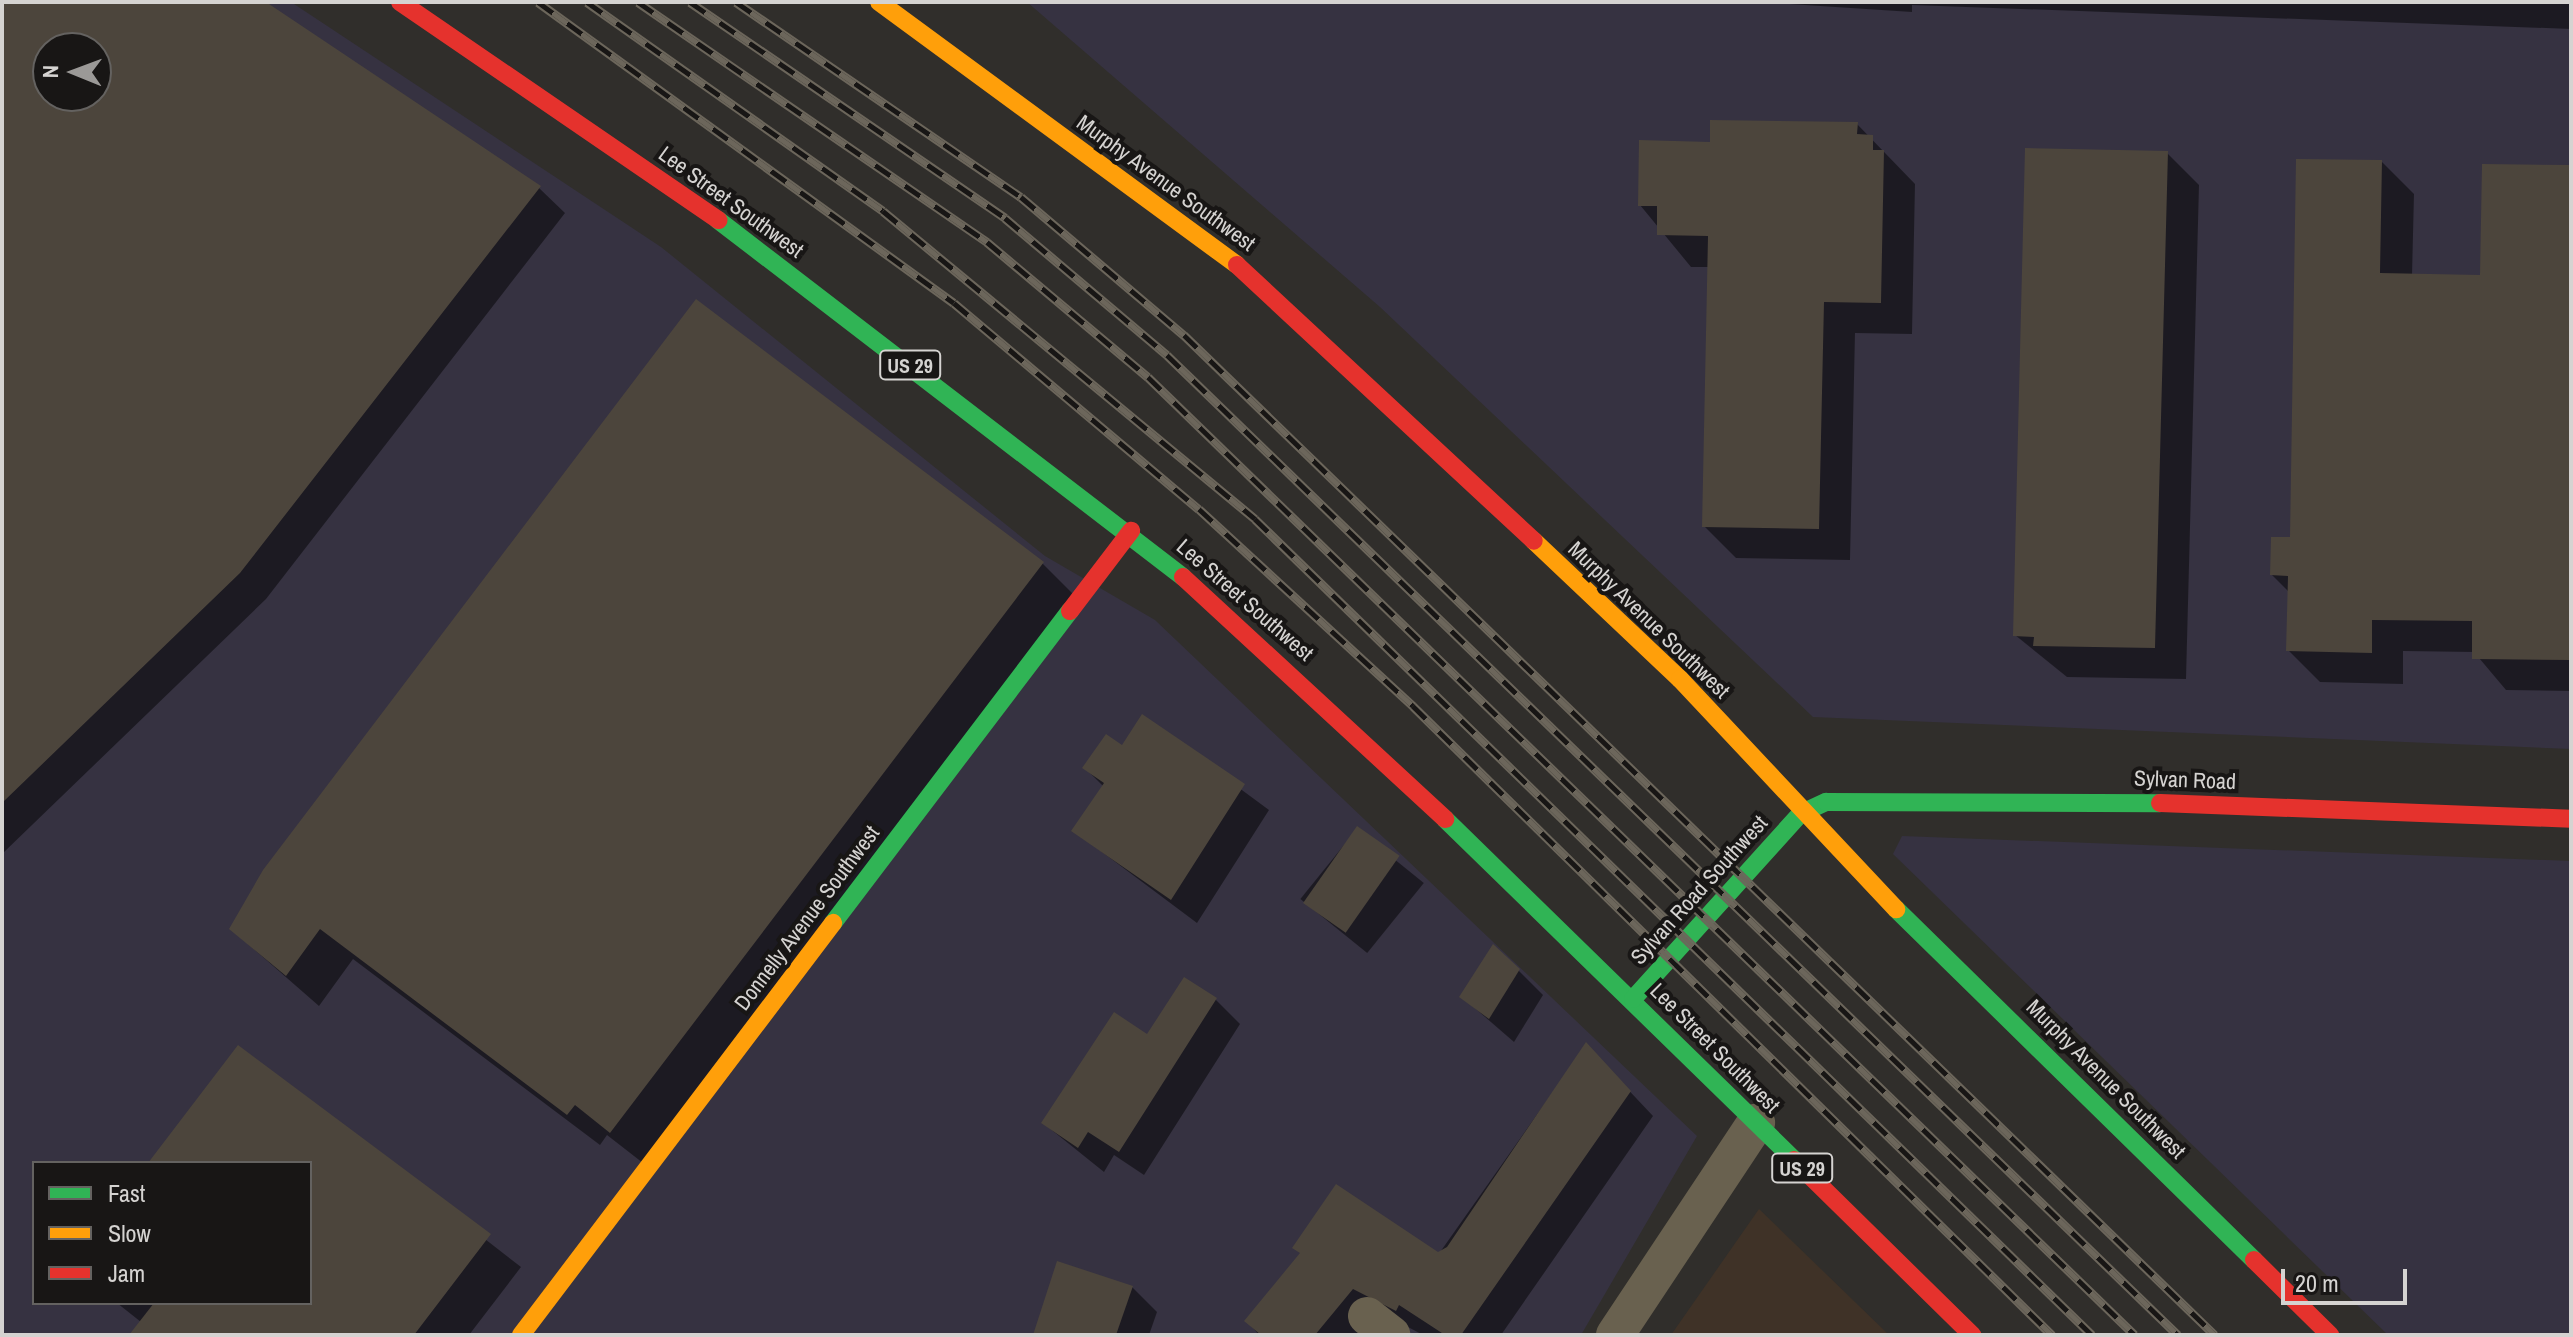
<!DOCTYPE html>
<html>
<head>
<meta charset="utf-8">
<style>
  body { margin:0 }
  #map { position:relative; width:2573px; height:1337px; overflow:hidden; background:#302e2b; font-family:"Archivo Narrow",sans-serif }
  div>[style] { position:absolute }
  .commercial>* { inset:0; background:#3f3227 }
  .industrial>* { inset:0; background:#363241 }
  .shadow>* { inset:0; background:#0007; transform-origin:0 0 }
  .building>* { inset:0; background:#4c453c; transform-origin:0 0 }
  .street>* { height:38px; margin:-19px; padding:0 19px; transform-origin:19px; border-radius:19px; background:#69614f }
  .fast>* { height:18px; margin:-9px; padding:0 9px; transform-origin:9px; border-radius:9px; background:#30b455 }
  .slow>* { height:18px; margin:-9px; padding:0 9px; transform-origin:9px; border-radius:9px; background:#ff9f0a }
  .jam>* { height:18px; margin:-9px; padding:0 9px; transform-origin:9px; border-radius:9px; background:#e5322d }
  .rail>* { height:9px; margin-top:-4.5px; transform-origin:0; background:repeating-linear-gradient(90deg,#181615 0 18px,#6c665b 0 36px); box-sizing:border-box; border-block:2px solid #6c665b }
  span { translate:-50% -50%; white-space:nowrap; text-align:center; line-height:1.15; -webkit-text-stroke:8px #181615; paint-order:stroke }
  .shield-label span { padding:2px 6px; background:#181615; border:2px solid; border-radius:6px; -webkit-text-stroke-width:0 }
  .shield-label { font-size:20px; color:#d5d3d1; font-weight:700 }
  .street-label { font-size:22px; color:#d5d3d1 }
  .frame { position:absolute; inset:0; border:4px solid #d5d3d1; pointer-events:none }
  .legend { position:absolute; left:32px; top:1161px; width:280px; height:144px; box-sizing:border-box; background:#181615; border:2px solid #646260; margin:0; padding:10px 14px; list-style:none; font-size:24px; color:#d5d3d1 }
  .legend li { display:flex; align-items:center; gap:16px; height:40px }
  .legend b { width:40px; border:2px solid #646260 }
  .north { position:absolute; left:32px; top:32px; width:80px; height:80px; box-sizing:border-box; background:#181615; border:2px solid #646260; border-radius:50%; rotate:271deg; font-size:22px; font-weight:700; line-height:32px; text-align:center; color:#d5d3d1 }
  .north::after { content:''; display:block; margin:auto; width:28px; height:36px; background:#9b9997; clip-path:polygon(50% 0,100% 100%,50% 72%,0 100%) }
  .scale { position:absolute; left:2281px; top:1269px; width:126px; height:36px; box-sizing:border-box; border:4px solid #d5d3d1; border-top:0; padding-left:10px; font-size:24px; line-height:28px; white-space:nowrap; color:#d5d3d1; -webkit-text-stroke:6px #181615; paint-order:stroke }
</style>
</head>
<body>
<div id="map">
  <div class="commercial">
    <i style="clip-path:polygon(1759px 1209px,1889px 1335px,1671px 1335px)"></i>
  </div>
  <div class="industrial">
    <i style="clip-path:polygon(evenodd,2px 2px,291px 2px,661px 247px,1045px 556px,1155px 620px,1697px 1136px,1581px 1335px,2px 1335px,2px 2px,48px 48px,96px 48px,96px 96px,48px 96px,48px 48px,2px 2px,34px 1163px,310px 1163px,310px 1303px,34px 1303px,34px 1163px)"></i>
    <i style="clip-path:polygon(1027px 2px,2571px 2px,2571px 749px,1813px 717px,1380px 307px)"></i>
    <i style="clip-path:polygon(1902px 836px,2571px 861px,2571px 1335px,2388px 1335px,1893px 854px)"></i>
  </div>
  <div class="shadow">
    <i style="clip-path:polygon(evenodd,2px 2px,263px 2px,539px 188px,565px 213px,266px 599px,2px 854px,2px 2px,48px 48px,96px 48px,96px 96px,48px 96px,48px 48px)"></i>
    <i style="clip-path:polygon(1757px 2px,2571px 2px,2571px 29px,1912px 5px,1912px 12px)"></i>
    <i style="clip-path:polygon(1857px 124px,1915px 184px,1912px 334px,1855px 333px,1850px 560px,1736px 558px,1704px 526px,1710px 267px,1691px 267px,1640px 205px,1712px 144px)"></i>
    <i style="clip-path:polygon(2167px 153px,2199px 185px,2186px 679px,2067px 677px,2015px 635px)"></i>
    <i style="clip-path:polygon(2382px 162px,2414px 194px,2412px 276px,2482px 277px,2571px 167px,2571px 691px,2506px 690px,2474px 652px,2403px 651px,2403px 684px,2320px 682px,2288px 650px,2289px 592px,2272px 575px,2292px 539px)"></i>
    <i style="clip-path:polygon(1042px 563px,1074px 595px,643px 1163px,607px 1135px,600px 1145px,353px 959px,319px 1006px,231px 929px)"></i>
    <i style="clip-path:polygon(1143px 717px,1269px 810px,1197px 923px,1074px 831px,1104px 787px,1085px 768px,1122px 748px)"></i>
    <i style="left:1357px;top:829px;width:86px;height:90px;rotate:39deg"></i>
    <i style="clip-path:polygon(1518px 970px,1543px 995px,1514px 1042px,1462px 997px)"></i>
    <i style="clip-path:polygon(1215px 999px,1240px 1024px,1144px 1175px,1114px 1155px,1104px 1172px,1043px 1123px,1148px 1037px)"></i>
    <i style="clip-path:polygon(1586px 1045px,1653px 1116px,1501px 1335px,1423px 1335px,1378px 1311px,1358px 1335px,1259px 1335px,1247px 1321px,1438px 1255px)"></i>
    <i style="clip-path:polygon(238px 1047px,521px 1267px,469px 1335px,131px 1335px,141px 1322px,117px 1303px,310px 1303px,310px 1163px,150px 1163px)"></i>
    <i style="clip-path:polygon(1132px 1287px,1157px 1312px,1149px 1335px,1035px 1335px)"></i>
  </div>
  <div class="building">
    <i style="clip-path:polygon(evenodd,2px 2px,266px 2px,541px 186px,240px 573px,2px 803px,2px 2px,48px 48px,96px 48px,96px 96px,48px 96px,48px 48px)"></i>
    <i style="clip-path:polygon(1710px 120px,1858px 122px,1857px 134px,1873px 135px,1873px 150px,1884px 150px,1881px 303px,1824px 302px,1819px 529px,1702px 527px,1708px 236px,1657px 235px,1657px 206px,1638px 206px,1639px 140px,1710px 142px)"></i>
    <i style="clip-path:polygon(2025px 148px,2168px 151px,2155px 648px,2033px 646px,2034px 637px,2013px 636px)"></i>
    <i style="clip-path:polygon(2296px 159px,2382px 160px,2380px 273px,2480px 275px,2482px 164px,2571px 165px,2571px 660px,2472px 659px,2472px 621px,2372px 620px,2372px 653px,2286px 651px,2288px 576px,2270px 575px,2271px 537px,2290px 537px)"></i>
    <i style="clip-path:polygon(696px 299px,1044px 562px,610px 1133px,575px 1105px,567px 1115px,320px 929px,286px 976px,229px 929px,263px 870px)"></i>
    <i style="clip-path:polygon(1142px 714px,1245px 784px,1171px 900px,1071px 831px,1104px 783px,1082px 768px,1106px 734px,1122px 745px)"></i>
    <i style="left:1357px;top:826px;width:52px;height:94px;rotate:35deg"></i>
    <i style="clip-path:polygon(1493px 944px,1520px 969px,1489px 1019px,1459px 997px)"></i>
    <i style="clip-path:polygon(1184px 977px,1217px 998px,1119px 1152px,1088px 1132px,1078px 1148px,1041px 1123px,1114px 1012px,1147px 1034px)"></i>
    <i style="clip-path:polygon(1586px 1042px,1631px 1091px,1461px 1335px,1445px 1335px,1399px 1305px,1396px 1311px,1353px 1289px,1315px 1335px,1261px 1335px,1244px 1321px,1300px 1253px,1292px 1248px,1336px 1184px,1438px 1252px,1447px 1247px)"></i>
    <i style="clip-path:polygon(238px 1045px,491px 1234px,414px 1335px,129px 1335px,154px 1303px,310px 1303px,310px 1163px,148px 1163px)"></i>
    <i style="clip-path:polygon(1057px 1261px,1133px 1286px,1116px 1335px,1033px 1335px)"></i>
  </div>
  <div class="street">
    <i style="left:1367px;top:1316px;width:31px;rotate:38deg"></i>
    <i style="left:1615px;top:1335px;width:255px;rotate:-56.4deg"></i>
  </div>
  <div class="fast">
    <i style="left:718px;top:220px;width:586px;rotate:37.51deg"></i>
    <i style="left:1445px;top:819px;width:488px;rotate:44.3deg"></i>
    <i style="left:1896px;top:909px;width:501px;rotate:44.43deg"></i>
    <i style="left:833px;top:923px;width:392px;rotate:-52.8deg"></i>
    <i style="left:1633px;top:999px;width:249px;rotate:-47.9deg"></i>
    <i style="left:1800px;top:814px;width:29px;rotate:-25deg"></i>
    <i style="left:1826px;top:802px;width:334px;rotate:0.2deg"></i>
  </div>
  <div class="slow">
    <i style="left:879px;top:2px;width:444px;rotate:36.3deg"></i>
    <i style="left:1534px;top:541px;width:201px;rotate:43.4deg"></i>
    <i style="left:1680px;top:679px;width:316px;rotate:46.8deg"></i>
    <i style="left:521px;top:1335px;width:517px;rotate:-52.86deg"></i>
  </div>
  <div class="jam">
    <i style="left:400px;top:2px;width:386px;rotate:34.4deg"></i>
    <i style="left:1237px;top:265px;width:405px;rotate:42.9deg"></i>
    <i style="left:1183px;top:577px;width:357px;rotate:42.7deg"></i>
    <i style="left:1070px;top:611px;width:101px;rotate:-52.7deg"></i>
    <i style="left:2160px;top:803px;width:411px;rotate:2.2deg"></i>
    <i style="left:1794px;top:1160px;width:250px;rotate:44.5deg"></i>
    <i style="left:2254px;top:1260px;width:107px;rotate:44.6deg"></i>
  </div>
  <div class="rail">
    <i style="left:538px;top:2px;width:513px;rotate:35.89deg"></i>
    <i style="left:954px;top:303px;width:320px;rotate:40.1deg"></i>
    <i style="left:1199px;top:509px;width:291px;rotate:42.6deg"></i>
    <i style="left:1413px;top:706px;width:897px;rotate:44.55deg"></i>
    <i style="left:587px;top:2px;width:362px;rotate:35.2deg"></i>
    <i style="left:883px;top:211px;width:483px;rotate:39.6deg"></i>
    <i style="left:1255px;top:519px;width:1169px;rotate:44.27deg"></i>
    <i style="left:638px;top:2px;width:424px;rotate:34.5deg"></i>
    <i style="left:987px;top:242px;width:210px;rotate:40deg"></i>
    <i style="left:1148px;top:377px;width:1375px;rotate:44.15deg"></i>
    <i style="left:690px;top:2px;width:382px;rotate:34.4deg"></i>
    <i style="left:1005px;top:218px;width:212px;rotate:40.2deg"></i>
    <i style="left:1167px;top:355px;width:1408px;rotate:44.11deg"></i>
    <i style="left:736px;top:2px;width:345px;rotate:34.4deg"></i>
    <i style="left:1021px;top:197px;width:214px;rotate:40.3deg"></i>
    <i style="left:1184px;top:335px;width:1436px;rotate:44.13deg"></i>
  </div>
  <div class="shield-label">
    <span style="left:910px;top:365px">US 29</span>
    <span style="left:1802px;top:1168px">US 29</span>
  </div>
  <div class="street-label">
    <span style="left:1166px;top:183px;rotate:36deg">Murphy Avenue Southwest</span>
    <span style="left:731px;top:202px;rotate:36deg">Lee Street Southwest</span>
    <span style="left:1245px;top:600px;rotate:41deg">Lee Street Southwest</span>
    <span style="left:1649px;top:620px;rotate:44deg">Murphy Avenue Southwest</span>
    <span style="left:2185px;top:780px;rotate:2deg">Sylvan Road</span>
    <span style="left:1699px;top:890px;rotate:-48deg">Sylvan Road Southwest</span>
    <span style="left:807px;top:918px;rotate:-53deg">Donnelly Avenue Southwest</span>
    <span style="left:1715px;top:1048px;rotate:45deg">Lee Street Southwest</span>
    <span style="left:2106px;top:1079px;rotate:45deg">Murphy Avenue Southwest</span>
  </div>
  <div class="frame"></div>
  <ul class="legend">
  <li><b style="height:10px;background:#30b455"></b>Fast</li>
  <li><b style="height:10px;background:#ff9f0a"></b>Slow</li>
  <li><b style="height:10px;background:#e5322d"></b>Jam</li>
  </ul>
  <div class="north">N</div>
  <div class="scale">20 m</div>
</div>
</body>
</html>
